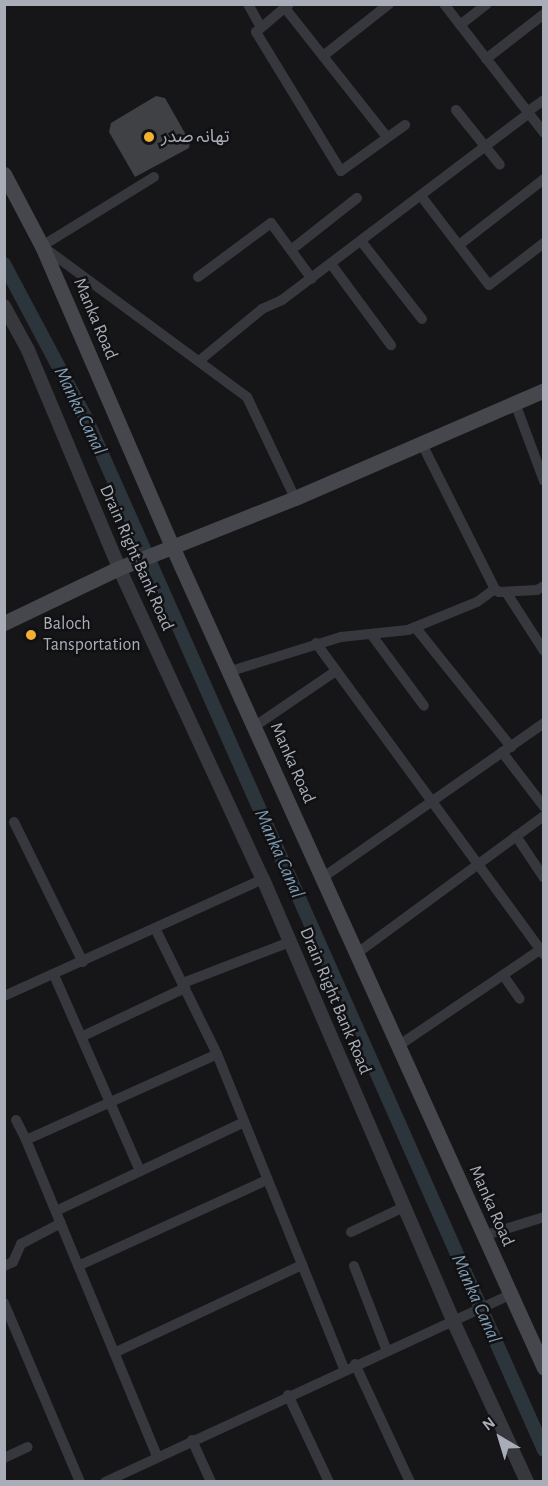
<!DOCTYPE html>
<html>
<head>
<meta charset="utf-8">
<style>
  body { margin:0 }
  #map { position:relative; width:548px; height:1486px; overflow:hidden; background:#161618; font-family:"Alegreya Sans","Noto Sans Arabic",sans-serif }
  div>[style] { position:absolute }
  .canal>* { height:14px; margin:-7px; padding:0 7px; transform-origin:7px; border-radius:7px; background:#2c353c }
  .building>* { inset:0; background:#404145 }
  .minor>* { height:10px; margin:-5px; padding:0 5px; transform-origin:5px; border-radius:5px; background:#37383d }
  .tertiary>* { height:14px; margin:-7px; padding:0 7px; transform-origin:7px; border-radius:7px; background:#37383d }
  .secondary>* { height:15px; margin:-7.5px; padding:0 7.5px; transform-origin:7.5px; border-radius:7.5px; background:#45474d }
  .dots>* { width:16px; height:16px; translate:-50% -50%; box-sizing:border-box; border:3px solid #111113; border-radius:50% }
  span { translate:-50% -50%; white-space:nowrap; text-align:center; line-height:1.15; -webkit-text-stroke:5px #111113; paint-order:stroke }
  .poi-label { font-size:18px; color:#a8adb8 }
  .left { translate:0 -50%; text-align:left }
  .street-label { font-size:18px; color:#a8adb8 }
  .water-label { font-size:20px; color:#7f9bb3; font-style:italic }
  .frame { position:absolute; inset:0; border:6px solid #a8adb8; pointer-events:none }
  .north { position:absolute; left:470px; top:1408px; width:60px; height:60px; -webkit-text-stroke:4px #111113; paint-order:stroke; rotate:322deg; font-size:16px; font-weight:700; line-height:24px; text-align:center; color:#a8adb8 }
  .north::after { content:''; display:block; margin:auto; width:21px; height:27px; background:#a8adb8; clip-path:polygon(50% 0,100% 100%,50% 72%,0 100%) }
</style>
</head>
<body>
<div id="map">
  <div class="canal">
    <i style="left:4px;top:264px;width:174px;rotate:62deg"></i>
    <i style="left:86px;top:418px;width:1129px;rotate:66.07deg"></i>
  </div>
  <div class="building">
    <i style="clip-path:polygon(156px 96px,165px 98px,190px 142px,189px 148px,135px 177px,109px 132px,111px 123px)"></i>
  </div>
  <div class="minor">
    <i style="left:248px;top:4px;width:25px;rotate:61deg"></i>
    <i style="left:289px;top:4px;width:43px;rotate:139.7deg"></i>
    <i style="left:256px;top:32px;width:163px;rotate:58.6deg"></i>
    <i style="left:341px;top:171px;width:79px;rotate:-35.7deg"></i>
    <i style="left:444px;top:4px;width:163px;rotate:52.2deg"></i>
    <i style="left:285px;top:8px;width:163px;rotate:51.7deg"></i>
    <i style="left:460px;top:25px;width:34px;rotate:-38deg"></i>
    <i style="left:323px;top:56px;width:84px;rotate:-38.2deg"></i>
    <i style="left:486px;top:59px;width:73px;rotate:-37.8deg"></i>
    <i style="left:456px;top:110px;width:70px;rotate:51.3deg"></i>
    <i style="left:527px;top:112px;width:21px;rotate:-35deg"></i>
    <i style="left:154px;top:177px;width:132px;rotate:148.4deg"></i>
    <i style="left:42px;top:246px;width:255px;rotate:36.4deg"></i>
    <i style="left:247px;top:397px;width:112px;rotate:64.6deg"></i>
    <i style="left:421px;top:196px;width:112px;rotate:52.6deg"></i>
    <i style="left:489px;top:285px;width:69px;rotate:-37.4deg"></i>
    <i style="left:361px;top:241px;width:99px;rotate:52deg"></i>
    <i style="left:459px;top:245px;width:108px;rotate:-37.8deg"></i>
    <i style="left:291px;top:250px;width:84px;rotate:-38.2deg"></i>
    <i style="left:331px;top:264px;width:101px;rotate:53.5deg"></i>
    <i style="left:198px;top:277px;width:91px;rotate:-36.5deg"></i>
    <i style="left:271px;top:223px;width:69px;rotate:53.8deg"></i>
    <i style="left:199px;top:361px;width:82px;rotate:-39.5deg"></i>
    <i style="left:262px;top:309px;width:22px;rotate:-24deg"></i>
    <i style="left:282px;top:300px;width:308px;rotate:-37.1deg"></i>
    <i style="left:515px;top:403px;width:83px;rotate:69.6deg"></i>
    <i style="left:422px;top:444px;width:162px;rotate:63.3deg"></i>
    <i style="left:495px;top:589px;width:5px;rotate:37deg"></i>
    <i style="left:499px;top:592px;width:38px;rotate:-3deg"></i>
    <i style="left:537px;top:590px;width:8px;rotate:-30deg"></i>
    <i style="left:506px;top:592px;width:70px;rotate:57.2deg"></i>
    <i style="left:415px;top:627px;width:154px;rotate:51.3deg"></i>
    <i style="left:371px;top:634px;width:89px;rotate:53.6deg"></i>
    <i style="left:316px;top:643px;width:386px;rotate:53.8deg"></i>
    <i style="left:231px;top:671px;width:115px;rotate:-17.2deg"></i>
    <i style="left:341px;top:637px;width:67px;rotate:-6deg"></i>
    <i style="left:408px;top:630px;width:74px;rotate:-22.1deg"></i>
    <i style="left:477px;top:602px;width:22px;rotate:-36deg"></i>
    <i style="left:255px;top:726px;width:98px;rotate:-34.2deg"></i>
    <i style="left:502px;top:752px;width:69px;rotate:52.6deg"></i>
    <i style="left:14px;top:822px;width:156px;rotate:63.8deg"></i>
    <i style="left:516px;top:836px;width:50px;rotate:56.3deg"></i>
    <i style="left:322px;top:878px;width:271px;rotate:-34.9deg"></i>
    <i style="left:156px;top:930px;width:138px;rotate:63.8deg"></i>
    <i style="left:217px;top:1054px;width:339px;rotate:68deg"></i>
    <i style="left:356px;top:954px;width:233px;rotate:-36.3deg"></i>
    <i style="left:54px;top:975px;width:212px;rotate:66.3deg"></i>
    <i style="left:503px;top:975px;width:29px;rotate:55deg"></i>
    <i style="left:183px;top:983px;width:115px;rotate:-21deg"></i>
    <i style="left:4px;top:996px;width:284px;rotate:-24.3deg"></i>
    <i style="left:83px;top:1036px;width:113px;rotate:-25.2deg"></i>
    <i style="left:398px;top:1046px;width:171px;rotate:-34.1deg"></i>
    <i style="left:16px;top:1120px;width:22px;rotate:63deg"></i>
    <i style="left:56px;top:1211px;width:208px;rotate:-25.3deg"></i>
    <i style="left:351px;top:1232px;width:59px;rotate:-25.3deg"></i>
    <i style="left:483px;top:1236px;width:64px;rotate:-17.3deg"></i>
    <i style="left:4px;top:1266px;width:10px;rotate:-24deg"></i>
    <i style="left:13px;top:1262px;width:20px;rotate:-66deg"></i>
    <i style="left:21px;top:1244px;width:45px;rotate:-27.7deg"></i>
    <i style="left:78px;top:1266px;width:208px;rotate:-24.5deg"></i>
    <i style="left:354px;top:1266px;width:91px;rotate:68.8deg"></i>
    <i style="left:4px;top:1303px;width:194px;rotate:67deg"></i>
    <i style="left:114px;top:1353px;width:208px;rotate:-25.1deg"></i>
    <i style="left:355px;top:1364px;width:130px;rotate:65deg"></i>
    <i style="left:288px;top:1395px;width:96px;rotate:64.8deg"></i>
    <i style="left:192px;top:1440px;width:46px;rotate:65.7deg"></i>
    <i style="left:157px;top:1456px;width:342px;rotate:-112.5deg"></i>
    <i style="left:26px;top:1140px;width:209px;rotate:-24.2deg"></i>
    <i style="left:4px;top:1458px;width:26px;rotate:-25deg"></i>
    <i style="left:105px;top:1482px;width:445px;rotate:-24.8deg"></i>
  </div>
  <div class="tertiary">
    <i style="left:4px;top:306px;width:50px;rotate:61.4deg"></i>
    <i style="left:28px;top:350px;width:236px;rotate:67.3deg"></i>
    <i style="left:119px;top:568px;width:343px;rotate:65.2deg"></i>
    <i style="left:263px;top:879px;width:483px;rotate:66.7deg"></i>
    <i style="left:454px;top:1323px;width:175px;rotate:65.3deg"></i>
  </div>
  <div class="secondary">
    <i style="left:4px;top:174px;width:81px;rotate:62.2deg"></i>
    <i style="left:42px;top:246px;width:327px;rotate:66.6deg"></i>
    <i style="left:172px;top:546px;width:902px;rotate:65.65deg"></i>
    <i style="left:4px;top:623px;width:127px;rotate:-25.6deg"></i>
    <i style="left:119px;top:568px;width:189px;rotate:-21.7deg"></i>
    <i style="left:295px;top:498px;width:271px;rotate:-23.4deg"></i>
  </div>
  <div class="dots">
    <i style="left:149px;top:137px;background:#f2b134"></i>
    <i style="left:31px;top:635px;background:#f2b134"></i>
  </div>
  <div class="poi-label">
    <span class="left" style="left:161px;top:137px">تھانہ صدر</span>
    <span class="left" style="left:43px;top:635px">Baloch<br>Tansportation</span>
  </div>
  <div class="street-label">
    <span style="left:95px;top:319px;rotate:67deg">Manka Road</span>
    <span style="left:136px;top:558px;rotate:66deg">Drain Right Bank Road</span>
    <span style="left:292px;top:763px;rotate:66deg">Manka Road</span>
    <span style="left:335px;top:1001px;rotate:67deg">Drain Right Bank Road</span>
    <span style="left:491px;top:1206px;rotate:66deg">Manka Road</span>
  </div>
  <div class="water-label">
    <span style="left:80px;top:411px;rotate:64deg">Manka Canal</span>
    <span style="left:279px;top:854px;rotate:66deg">Manka Canal</span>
    <span style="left:476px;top:1299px;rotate:66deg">Manka Canal</span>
  </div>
  <div class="frame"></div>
  <div class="north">N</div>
</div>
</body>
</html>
